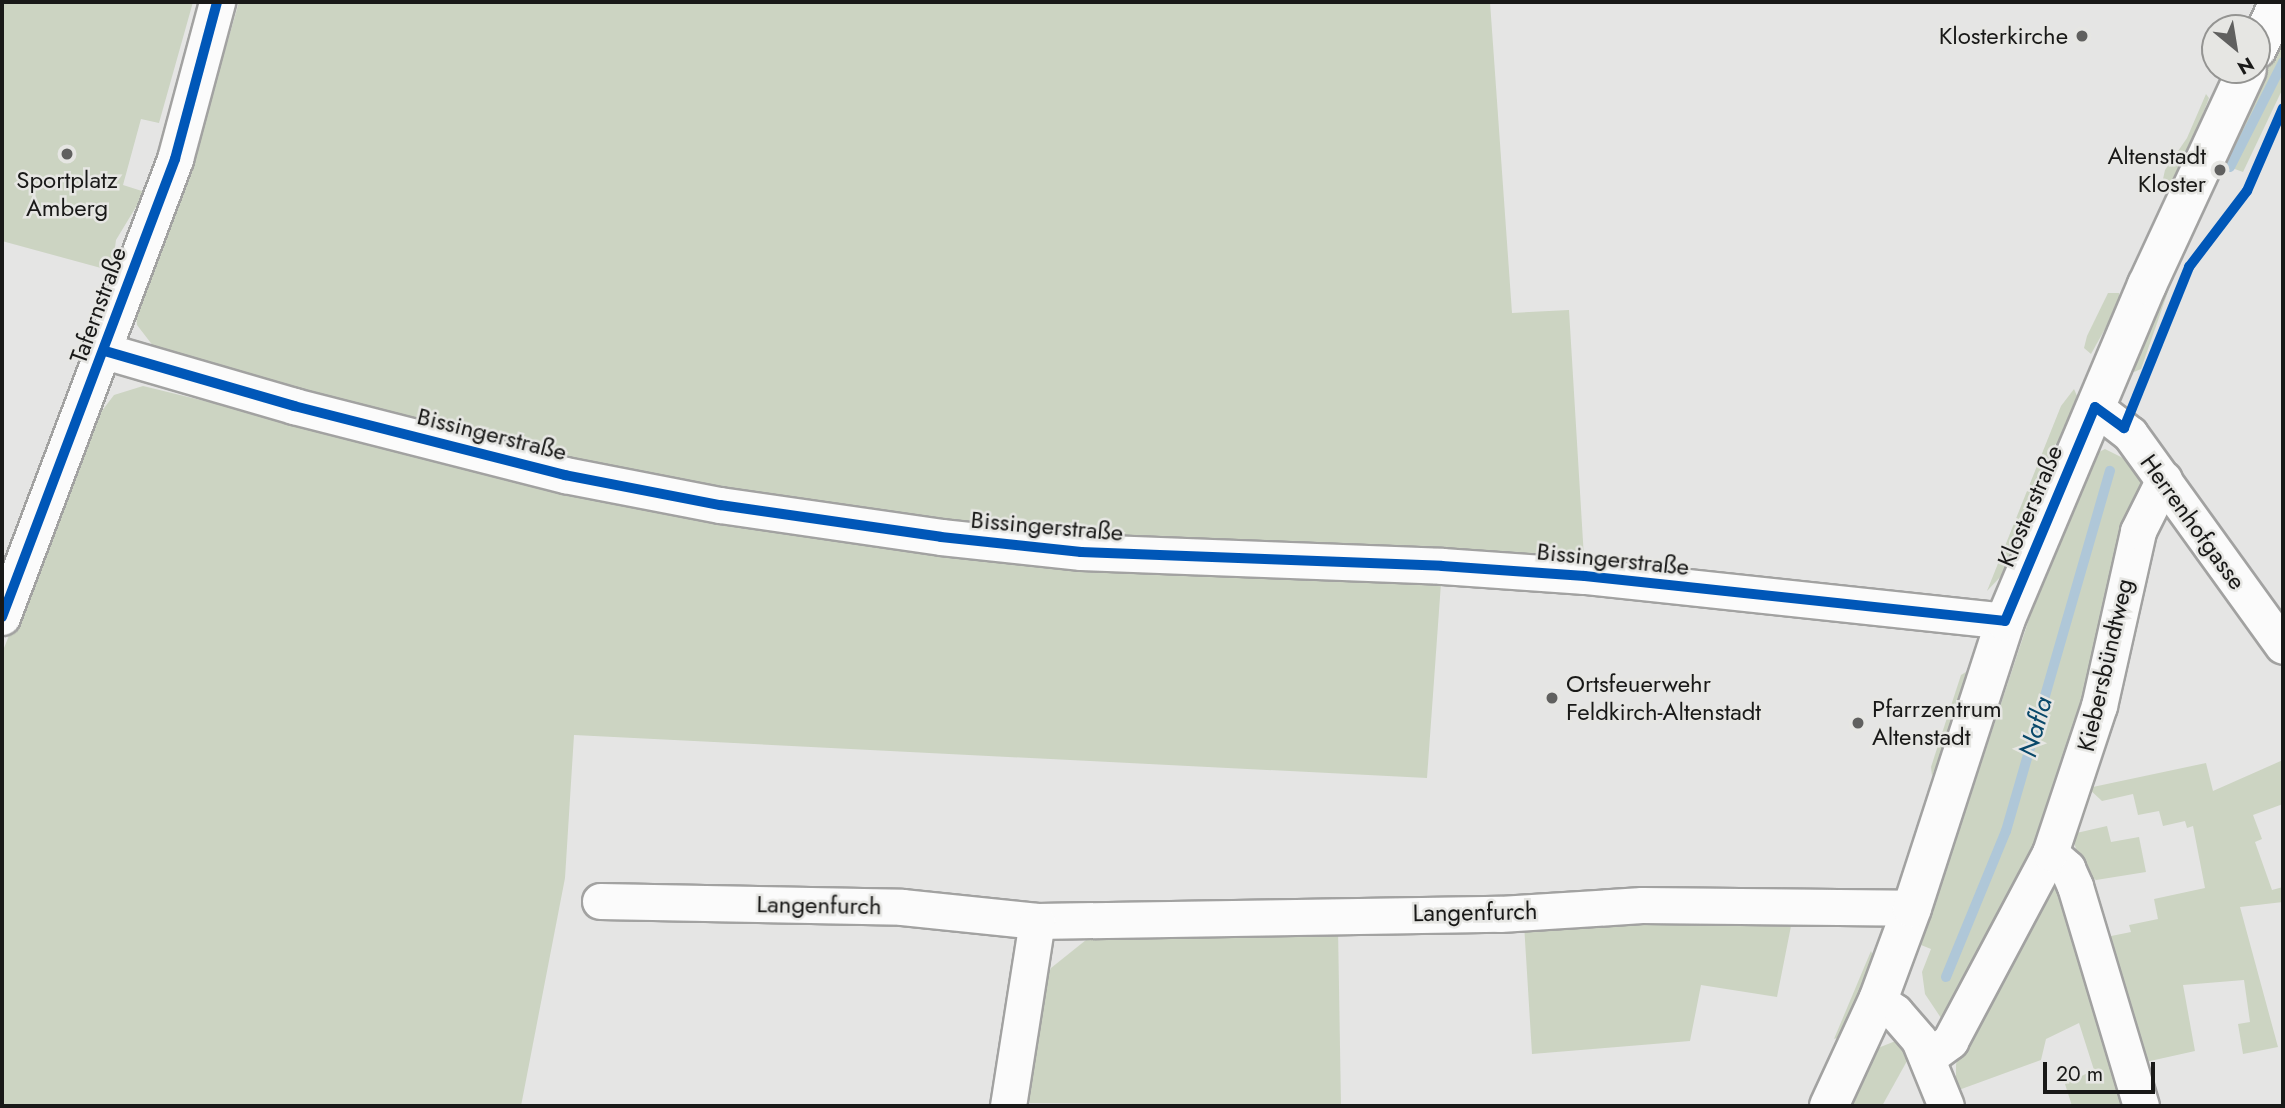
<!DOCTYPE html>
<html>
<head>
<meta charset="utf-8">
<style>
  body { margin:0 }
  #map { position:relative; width:2285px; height:1108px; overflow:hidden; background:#e5e5e4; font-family:Jost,sans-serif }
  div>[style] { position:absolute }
  .green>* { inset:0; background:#ccd4c2 }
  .stream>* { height:10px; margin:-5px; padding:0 5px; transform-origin:5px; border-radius:5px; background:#afc7d8 }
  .roads { filter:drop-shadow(2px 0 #a2a2a1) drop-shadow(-2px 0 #a2a2a1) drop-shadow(0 2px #a2a2a1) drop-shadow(0 -2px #a2a2a1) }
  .minor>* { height:35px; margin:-17.5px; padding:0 17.5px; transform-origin:17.5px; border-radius:17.5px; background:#fbfbfb }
  .secondary>* { height:38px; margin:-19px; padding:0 19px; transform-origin:19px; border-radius:19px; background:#fbfbfb }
  .cycleway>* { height:10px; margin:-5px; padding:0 5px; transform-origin:5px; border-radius:5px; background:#0057b8 }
  .dots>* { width:19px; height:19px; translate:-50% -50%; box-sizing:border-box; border:4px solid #e6e6e3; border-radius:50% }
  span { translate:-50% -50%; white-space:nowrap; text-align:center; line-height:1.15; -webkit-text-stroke:5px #e6e6e3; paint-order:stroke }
  .poi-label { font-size:24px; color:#191918 }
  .right { translate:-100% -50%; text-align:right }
  .left { translate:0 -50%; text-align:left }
  .street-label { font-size:24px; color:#191918 }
  .water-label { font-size:26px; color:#09486a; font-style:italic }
  .frame { position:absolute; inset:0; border:4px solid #191918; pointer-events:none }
  .north { position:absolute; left:2201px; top:14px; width:70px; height:70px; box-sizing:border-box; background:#e6e6e3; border:2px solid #949492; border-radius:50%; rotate:150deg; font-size:19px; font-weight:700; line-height:28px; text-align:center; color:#191918 }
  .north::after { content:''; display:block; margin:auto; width:24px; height:32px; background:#60605f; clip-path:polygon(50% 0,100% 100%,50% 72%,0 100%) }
  .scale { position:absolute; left:2043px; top:1062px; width:112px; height:32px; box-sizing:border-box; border:4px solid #191918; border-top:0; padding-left:9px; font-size:21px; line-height:24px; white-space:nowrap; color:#191918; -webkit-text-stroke:5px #e6e6e3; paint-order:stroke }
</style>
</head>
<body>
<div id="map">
  <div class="green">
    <i style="clip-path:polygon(2px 2px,193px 2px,159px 123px,141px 119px,123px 185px,145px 192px,116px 240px,112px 271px,2px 241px)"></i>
    <i style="clip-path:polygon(239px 2px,1490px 2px,1512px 313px,1569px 310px,1584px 558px,1114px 536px,938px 521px,723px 488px,570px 459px,398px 418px,157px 351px,137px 325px,136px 312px,192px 164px)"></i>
    <i style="clip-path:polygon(2283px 35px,2283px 88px,2243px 172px,2221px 164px)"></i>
    <i style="clip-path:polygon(2206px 94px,2209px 98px,2188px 152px,2175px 179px,2161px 188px,2165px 170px,2187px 138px)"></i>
    <i style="clip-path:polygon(2178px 263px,2141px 369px,2134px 372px,2132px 367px)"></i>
    <i style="clip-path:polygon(2108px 293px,2119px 293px,2120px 302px,2091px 354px,2084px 348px,2087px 336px)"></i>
    <i style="clip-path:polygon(143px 386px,561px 488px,1441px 583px,1427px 778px,574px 735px,565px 878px,521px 1106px,2px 1106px,2px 653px,95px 420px,114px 395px)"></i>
    <i style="clip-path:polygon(2074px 389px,2077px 396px,2003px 574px,1987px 591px,2061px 406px)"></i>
    <i style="clip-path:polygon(2105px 449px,2129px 461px,2145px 485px,2066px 785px,1951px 1018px,1941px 1018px,1925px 994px,1922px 972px,1931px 949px,1921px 945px,2051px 553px,2093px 455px)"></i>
    <i style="clip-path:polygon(1966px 672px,1951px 728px,1932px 776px,1931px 767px,1961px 675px)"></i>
    <i style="clip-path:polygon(2283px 760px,2283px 804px,2253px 815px,2262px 839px,2255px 842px,2272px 890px,2283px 887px,2283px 902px,2240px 907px,2278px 1047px,2243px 1054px,2238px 1024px,2250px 1022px,2244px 980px,2183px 985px,2195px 1051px,2141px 1063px,2101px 938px,2131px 932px,2129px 925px,2158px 919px,2154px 899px,2205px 888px,2193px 826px,2187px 828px,2185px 821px,2163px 826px,2159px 811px,2138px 815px,2133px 794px,2102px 801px,2088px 788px,2206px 763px,2213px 791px)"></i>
    <i style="clip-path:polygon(2107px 826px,2111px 842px,2139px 837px,2146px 872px,2096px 880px,2082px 872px,2072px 834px)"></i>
    <i style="clip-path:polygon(2048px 888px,2060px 890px,2126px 1106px,2072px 1106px,2065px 1084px,2094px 1070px,2079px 1023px,2046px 1039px,2041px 1060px,1956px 1091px,1956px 1064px,2035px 901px)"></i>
    <i style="clip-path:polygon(1601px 919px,1792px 921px,1777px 997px,1701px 985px,1690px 1041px,1532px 1054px,1524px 924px)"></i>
    <i style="clip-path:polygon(1338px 928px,1341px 1106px,1024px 1103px,1040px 991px,1051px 968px,1086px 940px,1109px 932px)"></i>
    <i style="clip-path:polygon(1871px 951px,1875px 960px,1843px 1036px,1834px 1039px)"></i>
    <i style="clip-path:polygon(1898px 1040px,1912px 1052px,1882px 1106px,1850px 1106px,1878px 1048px)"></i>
  </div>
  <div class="stream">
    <i style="left:2230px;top:167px;width:118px;rotate:-63.2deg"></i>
    <i style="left:1946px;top:977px;width:158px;rotate:-67.7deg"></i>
    <i style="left:2006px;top:831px;width:375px;rotate:-73.9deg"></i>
  </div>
  <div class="roads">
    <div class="minor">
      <i style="left:105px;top:351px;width:197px;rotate:16.2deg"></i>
      <i style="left:294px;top:406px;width:280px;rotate:14.3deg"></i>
      <i style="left:565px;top:475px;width:158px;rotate:11deg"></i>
      <i style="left:720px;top:505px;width:223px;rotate:8.2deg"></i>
      <i style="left:941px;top:537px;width:141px;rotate:6.1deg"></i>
      <i style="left:1081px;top:552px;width:361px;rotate:2.2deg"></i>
      <i style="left:1442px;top:566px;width:143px;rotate:4deg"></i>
      <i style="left:1585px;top:576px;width:422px;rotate:6.1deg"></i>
      <i style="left:2095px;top:407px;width:44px;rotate:37.6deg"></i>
      <i style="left:2130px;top:434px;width:261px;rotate:54.2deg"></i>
      <i style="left:2px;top:617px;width:490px;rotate:-69.3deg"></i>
      <i style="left:175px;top:159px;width:163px;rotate:-75deg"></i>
      <i style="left:2050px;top:853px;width:23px;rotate:41deg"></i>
      <i style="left:2067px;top:868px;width:20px;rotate:66deg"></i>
      <i style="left:2075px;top:886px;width:230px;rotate:73.3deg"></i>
      <i style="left:600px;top:901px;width:302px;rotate:1.1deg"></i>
      <i style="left:902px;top:907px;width:136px;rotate:5.9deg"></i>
      <i style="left:1037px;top:921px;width:463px;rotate:-0.9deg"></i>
      <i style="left:1500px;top:914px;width:142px;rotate:-3.6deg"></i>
      <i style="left:1642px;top:905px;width:270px;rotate:0.6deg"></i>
      <i style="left:1878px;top:1000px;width:21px;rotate:35deg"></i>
      <i style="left:1895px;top:1012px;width:37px;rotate:49deg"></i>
      <i style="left:1919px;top:1040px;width:71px;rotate:67.8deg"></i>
      <i style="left:1927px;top:1058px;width:29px;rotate:-36deg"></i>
      <i style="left:1950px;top:1041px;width:213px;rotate:-62deg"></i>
      <i style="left:2050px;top:853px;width:155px;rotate:-71.6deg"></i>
      <i style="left:2099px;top:706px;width:179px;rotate:-77.4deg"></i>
      <i style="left:2138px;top:531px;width:58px;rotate:-63.4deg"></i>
      <i style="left:1008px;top:1106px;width:187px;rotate:-81.1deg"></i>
    </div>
    <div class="secondary">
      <i style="left:2257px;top:49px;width:52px;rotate:-64.9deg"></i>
      <i style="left:1829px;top:1106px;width:117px;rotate:-65.2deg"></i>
      <i style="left:1878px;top:1000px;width:98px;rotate:-69.7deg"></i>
      <i style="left:1912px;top:908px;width:302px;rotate:-72deg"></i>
      <i style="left:2005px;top:621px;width:365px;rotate:-67.1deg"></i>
      <i style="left:2147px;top:285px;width:237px;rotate:-65.1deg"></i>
    </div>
  </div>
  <div class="cycleway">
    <i style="left:105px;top:351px;width:197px;rotate:16.2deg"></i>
    <i style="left:294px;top:406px;width:280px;rotate:14.3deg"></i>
    <i style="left:565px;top:475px;width:158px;rotate:11deg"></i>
    <i style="left:720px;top:505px;width:223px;rotate:8.2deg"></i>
    <i style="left:941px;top:537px;width:141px;rotate:6.1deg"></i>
    <i style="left:1081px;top:552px;width:361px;rotate:2.2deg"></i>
    <i style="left:1442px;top:566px;width:143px;rotate:4deg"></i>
    <i style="left:1585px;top:576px;width:422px;rotate:6.1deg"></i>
    <i style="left:2005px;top:621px;width:232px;rotate:-67.2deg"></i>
    <i style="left:2095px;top:407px;width:36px;rotate:36deg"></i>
    <i style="left:2124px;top:428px;width:174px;rotate:-68deg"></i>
    <i style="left:2189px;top:267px;width:96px;rotate:-52.7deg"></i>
    <i style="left:2247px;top:191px;width:90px;rotate:-66.6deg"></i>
    <i style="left:2px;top:617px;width:490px;rotate:-69.3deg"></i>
    <i style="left:175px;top:159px;width:163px;rotate:-75deg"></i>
  </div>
  <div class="dots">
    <i style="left:2082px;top:36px;background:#60605f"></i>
    <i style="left:67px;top:154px;background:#60605f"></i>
    <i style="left:2220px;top:170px;background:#60605f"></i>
    <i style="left:1552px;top:698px;background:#60605f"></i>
    <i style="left:1858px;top:723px;background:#60605f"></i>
  </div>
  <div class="poi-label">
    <span class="right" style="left:2068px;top:36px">Klosterkirche</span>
    <span class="right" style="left:2206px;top:170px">Altenstadt<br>Kloster</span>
    <span style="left:67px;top:194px">Sportplatz<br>Amberg</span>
    <span class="left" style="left:1566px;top:698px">Ortsfeuerwehr<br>Feldkirch-Altenstadt</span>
    <span class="left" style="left:1872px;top:723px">Pfarrzentrum<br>Altenstadt</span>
  </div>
  <div class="street-label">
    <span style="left:98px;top:305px;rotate:-70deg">Tafernstraße</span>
    <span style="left:492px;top:434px;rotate:14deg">Bissingerstraße</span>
    <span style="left:2030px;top:506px;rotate:-67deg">Klosterstraße</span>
    <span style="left:2193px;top:522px;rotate:54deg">Herrenhofgasse</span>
    <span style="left:1047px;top:526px;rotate:5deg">Bissingerstraße</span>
    <span style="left:1613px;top:559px;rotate:6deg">Bissingerstraße</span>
    <span style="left:2105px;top:665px;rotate:-77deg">Kiebersbündtweg</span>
    <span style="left:819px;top:905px;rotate:1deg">Langenfurch</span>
    <span style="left:1475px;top:912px;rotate:-1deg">Langenfurch</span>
  </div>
  <div class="water-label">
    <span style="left:2036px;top:727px;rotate:-74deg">Nafla</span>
  </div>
  <div class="frame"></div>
  <div class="north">N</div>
  <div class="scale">20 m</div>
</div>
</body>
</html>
